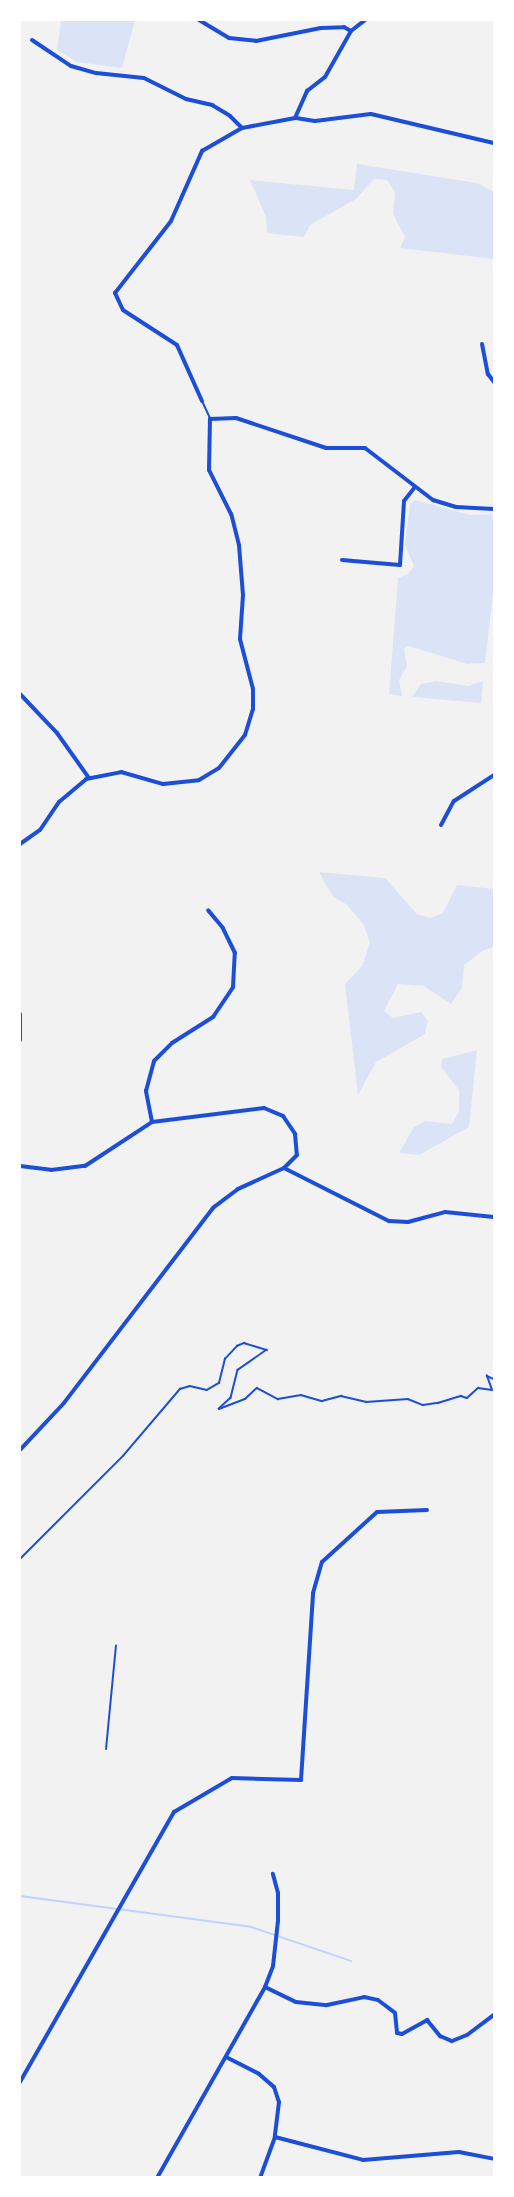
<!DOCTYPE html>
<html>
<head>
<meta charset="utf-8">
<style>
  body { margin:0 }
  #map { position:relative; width:514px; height:2197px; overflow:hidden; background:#f2f2f2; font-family:"Archivo Narrow",sans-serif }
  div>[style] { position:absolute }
  .green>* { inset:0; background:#dbe4f7 }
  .stream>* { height:2px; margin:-1px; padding:0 1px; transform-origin:1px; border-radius:1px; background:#bfd3fe }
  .path>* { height:1.5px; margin:-0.75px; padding:0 0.75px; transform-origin:0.75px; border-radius:0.75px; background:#1d4ed8 }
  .service>* { height:2px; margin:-1px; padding:0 1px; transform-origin:1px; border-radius:1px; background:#1d4ed8 }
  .minor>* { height:4px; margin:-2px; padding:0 2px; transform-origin:2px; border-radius:2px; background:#1d4ed8 }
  span { translate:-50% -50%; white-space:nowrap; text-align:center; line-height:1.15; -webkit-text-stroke:6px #fff; paint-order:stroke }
  .frame { position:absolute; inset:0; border:21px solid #fff; pointer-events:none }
</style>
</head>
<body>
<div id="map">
  <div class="green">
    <i style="clip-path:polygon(61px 20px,135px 20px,122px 68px,77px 62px,57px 50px)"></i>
    <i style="clip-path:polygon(357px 164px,477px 183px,494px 192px,494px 259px,400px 248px,405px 237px,393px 214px,395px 192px,387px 180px,374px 179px,356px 199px,310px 225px,304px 237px,267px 233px,266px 217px,250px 180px,354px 190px)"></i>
    <i style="clip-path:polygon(415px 500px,470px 515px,494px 514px,494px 585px,485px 663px,467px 664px,409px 646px,404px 649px,407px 666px,399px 680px,402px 696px,389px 694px,398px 578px,408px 574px,414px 566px,405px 545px,410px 504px)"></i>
    <i style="clip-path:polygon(436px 681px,468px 686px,483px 681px,481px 703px,412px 697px,421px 684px)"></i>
    <i style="clip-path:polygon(319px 872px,385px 878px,417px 914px,430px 918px,443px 913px,457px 885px,494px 889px,494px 947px,484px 950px,464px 965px,462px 988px,451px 1004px,424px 986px,398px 984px,384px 1011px,393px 1018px,421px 1012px,428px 1021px,425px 1034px,376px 1062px,358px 1095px,345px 984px,362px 966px,370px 943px,364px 925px,346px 904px,333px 897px)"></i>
    <i style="clip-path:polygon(477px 1050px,469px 1127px,419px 1155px,399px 1153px,414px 1127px,425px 1121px,452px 1124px,459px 1112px,459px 1090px,441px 1067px,442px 1059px)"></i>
  </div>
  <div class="stream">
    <i style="left:20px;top:1896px;width:233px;rotate:7.6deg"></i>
    <i style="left:251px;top:1927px;width:106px;rotate:18.8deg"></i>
  </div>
  <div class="path">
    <i style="left:20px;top:1559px;width:146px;rotate:-45deg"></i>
    <i style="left:123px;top:1456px;width:88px;rotate:-49.6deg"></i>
    <i style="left:180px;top:1389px;width:10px;rotate:-17deg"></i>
    <i style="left:190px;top:1386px;width:17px;rotate:13deg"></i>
    <i style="left:207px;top:1390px;width:14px;rotate:-30deg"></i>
    <i style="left:219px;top:1383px;width:25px;rotate:-76deg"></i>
    <i style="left:225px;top:1359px;width:18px;rotate:-47deg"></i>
    <i style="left:237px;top:1346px;width:8px;rotate:-23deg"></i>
    <i style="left:244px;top:1343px;width:24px;rotate:17deg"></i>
    <i style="left:267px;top:1350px;width:35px;rotate:145deg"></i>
    <i style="left:238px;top:1370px;width:29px;rotate:104deg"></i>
    <i style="left:231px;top:1398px;width:16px;rotate:137deg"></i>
    <i style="left:219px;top:1409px;width:28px;rotate:-21deg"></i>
    <i style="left:245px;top:1399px;width:16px;rotate:-43deg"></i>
    <i style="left:257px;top:1388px;width:24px;rotate:28deg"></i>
    <i style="left:278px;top:1399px;width:23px;rotate:-10deg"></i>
    <i style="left:301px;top:1395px;width:22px;rotate:16deg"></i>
    <i style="left:322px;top:1401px;width:20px;rotate:-15deg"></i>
    <i style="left:341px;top:1396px;width:26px;rotate:13deg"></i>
    <i style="left:366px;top:1402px;width:42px;rotate:-4.1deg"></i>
    <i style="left:408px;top:1399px;width:16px;rotate:22deg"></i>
    <i style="left:423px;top:1405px;width:15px;rotate:-8deg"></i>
    <i style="left:438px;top:1403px;width:24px;rotate:-17deg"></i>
    <i style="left:461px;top:1396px;width:6px;rotate:18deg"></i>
    <i style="left:467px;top:1398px;width:15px;rotate:-42deg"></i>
    <i style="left:478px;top:1388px;width:14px;rotate:8deg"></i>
    <i style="left:492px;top:1390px;width:15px;rotate:-110deg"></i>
    <i style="left:487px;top:1376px;width:8px;rotate:23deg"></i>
  </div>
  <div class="service">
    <i style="left:202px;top:401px;width:19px;rotate:65deg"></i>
    <i style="left:106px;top:1749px;width:104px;rotate:-84.5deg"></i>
  </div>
  <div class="minor">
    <i style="left:199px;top:20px;width:35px;rotate:31deg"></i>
    <i style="left:229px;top:38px;width:27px;rotate:6deg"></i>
    <i style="left:256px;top:41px;width:66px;rotate:-11.3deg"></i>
    <i style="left:321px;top:28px;width:23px;rotate:-2deg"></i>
    <i style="left:344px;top:27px;width:8px;rotate:30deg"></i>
    <i style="left:32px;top:40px;width:47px;rotate:33.7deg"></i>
    <i style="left:71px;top:66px;width:26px;rotate:16deg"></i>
    <i style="left:96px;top:73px;width:48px;rotate:5.9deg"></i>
    <i style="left:144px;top:78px;width:47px;rotate:26.6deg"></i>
    <i style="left:186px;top:99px;width:27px;rotate:13deg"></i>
    <i style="left:212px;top:105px;width:21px;rotate:31deg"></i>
    <i style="left:230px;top:116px;width:17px;rotate:45deg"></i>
    <i style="left:296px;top:118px;width:19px;rotate:9deg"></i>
    <i style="left:315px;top:121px;width:56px;rotate:-7.1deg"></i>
    <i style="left:371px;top:114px;width:126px;rotate:13.3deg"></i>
    <i style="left:482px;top:344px;width:31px;rotate:79deg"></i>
    <i style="left:488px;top:374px;width:10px;rotate:53deg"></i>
    <i style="left:202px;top:401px;width:61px;rotate:-114.1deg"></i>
    <i style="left:177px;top:345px;width:64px;rotate:-147.1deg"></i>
    <i style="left:123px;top:310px;width:19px;rotate:-115deg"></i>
    <i style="left:115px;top:293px;width:91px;rotate:-52.1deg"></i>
    <i style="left:171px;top:221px;width:77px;rotate:-66.1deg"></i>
    <i style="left:202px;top:151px;width:46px;rotate:-29.9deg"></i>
    <i style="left:242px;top:128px;width:54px;rotate:-10.7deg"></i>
    <i style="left:295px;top:118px;width:30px;rotate:-66deg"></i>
    <i style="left:307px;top:91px;width:23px;rotate:-38deg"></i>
    <i style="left:325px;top:77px;width:53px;rotate:-60.5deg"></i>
    <i style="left:351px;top:31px;width:18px;rotate:-38deg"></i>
    <i style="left:342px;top:560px;width:58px;rotate:4.9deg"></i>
    <i style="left:400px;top:565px;width:64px;rotate:-86.4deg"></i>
    <i style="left:404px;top:501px;width:16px;rotate:-52deg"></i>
    <i style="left:20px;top:694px;width:54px;rotate:46.5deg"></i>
    <i style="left:57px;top:733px;width:55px;rotate:54.6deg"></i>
    <i style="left:441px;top:825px;width:27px;rotate:-62deg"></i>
    <i style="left:454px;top:801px;width:48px;rotate:-33deg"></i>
    <i style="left:20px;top:844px;width:24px;rotate:-35deg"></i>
    <i style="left:40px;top:830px;width:34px;rotate:-56deg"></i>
    <i style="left:59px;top:802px;width:35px;rotate:-40deg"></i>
    <i style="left:86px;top:779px;width:36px;rotate:-11deg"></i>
    <i style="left:121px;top:772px;width:44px;rotate:15.9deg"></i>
    <i style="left:163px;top:784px;width:36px;rotate:-6deg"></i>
    <i style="left:199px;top:780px;width:23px;rotate:-31deg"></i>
    <i style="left:219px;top:768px;width:42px;rotate:-51.8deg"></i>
    <i style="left:245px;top:735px;width:27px;rotate:-73deg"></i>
    <i style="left:253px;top:709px;width:20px;rotate:-90deg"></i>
    <i style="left:253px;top:689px;width:52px;rotate:-104.6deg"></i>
    <i style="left:240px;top:639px;width:44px;rotate:-86.1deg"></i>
    <i style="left:243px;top:595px;width:50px;rotate:-94.6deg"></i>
    <i style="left:239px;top:545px;width:32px;rotate:-104deg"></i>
    <i style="left:231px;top:514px;width:49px;rotate:-116.6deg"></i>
    <i style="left:209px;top:470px;width:51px;rotate:-88.9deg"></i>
    <i style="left:210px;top:419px;width:26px;rotate:-2deg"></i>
    <i style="left:236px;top:418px;width:95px;rotate:18.4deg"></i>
    <i style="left:326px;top:448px;width:39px"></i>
    <i style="left:365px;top:448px;width:86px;rotate:37.4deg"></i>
    <i style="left:433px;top:500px;width:24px;rotate:17deg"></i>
    <i style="left:456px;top:507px;width:38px;rotate:3deg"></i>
    <i style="left:20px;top:1014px;width:26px;rotate:90deg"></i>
    <i style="left:152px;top:1122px;width:32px;rotate:-101deg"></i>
    <i style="left:146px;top:1091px;width:31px;rotate:-75deg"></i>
    <i style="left:154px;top:1061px;width:25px;rotate:-45deg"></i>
    <i style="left:172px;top:1043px;width:49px;rotate:-32.4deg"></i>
    <i style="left:213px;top:1017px;width:36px;rotate:-56deg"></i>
    <i style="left:233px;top:987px;width:34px;rotate:-87deg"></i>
    <i style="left:235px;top:953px;width:28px;rotate:-116deg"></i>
    <i style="left:223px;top:928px;width:23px;rotate:-130deg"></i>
    <i style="left:20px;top:1166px;width:31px;rotate:7deg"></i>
    <i style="left:51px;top:1170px;width:34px;rotate:-7deg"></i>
    <i style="left:85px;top:1166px;width:80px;rotate:-33.3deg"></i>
    <i style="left:152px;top:1122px;width:113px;rotate:-7.1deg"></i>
    <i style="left:264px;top:1108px;width:21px;rotate:23deg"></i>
    <i style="left:283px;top:1116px;width:22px;rotate:56deg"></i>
    <i style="left:295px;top:1134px;width:21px;rotate:85deg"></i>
    <i style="left:297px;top:1155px;width:18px;rotate:135deg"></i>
    <i style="left:284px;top:1168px;width:51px;rotate:155.5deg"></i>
    <i style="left:238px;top:1189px;width:31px;rotate:143deg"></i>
    <i style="left:213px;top:1208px;width:245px;rotate:127.4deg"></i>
    <i style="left:64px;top:1403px;width:64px;rotate:133.1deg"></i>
    <i style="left:284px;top:1168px;width:118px;rotate:26.8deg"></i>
    <i style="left:389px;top:1221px;width:19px;rotate:3deg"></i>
    <i style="left:408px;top:1222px;width:38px;rotate:-15deg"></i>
    <i style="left:445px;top:1212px;width:49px;rotate:5.8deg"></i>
    <i style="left:265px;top:1987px;width:34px;rotate:26deg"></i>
    <i style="left:296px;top:2002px;width:31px;rotate:6deg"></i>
    <i style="left:327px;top:2005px;width:38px;rotate:-12deg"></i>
    <i style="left:364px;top:1997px;width:14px;rotate:12deg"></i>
    <i style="left:378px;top:2000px;width:21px;rotate:37deg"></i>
    <i style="left:395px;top:2013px;width:20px;rotate:84deg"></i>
    <i style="left:397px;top:2033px;width:5px;rotate:11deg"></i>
    <i style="left:402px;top:2034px;width:29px;rotate:-29deg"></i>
    <i style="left:427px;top:2020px;width:21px;rotate:51deg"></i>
    <i style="left:440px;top:2036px;width:13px;rotate:23deg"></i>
    <i style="left:452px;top:2041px;width:16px;rotate:-22deg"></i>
    <i style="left:467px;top:2035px;width:34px;rotate:-37deg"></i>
    <i style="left:226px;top:2057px;width:37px;rotate:27deg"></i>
    <i style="left:259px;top:2074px;width:20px;rotate:41deg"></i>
    <i style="left:274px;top:2087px;width:16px;rotate:72deg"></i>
    <i style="left:279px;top:2102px;width:35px;rotate:97deg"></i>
    <i style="left:275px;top:2137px;width:44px;rotate:110.1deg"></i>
    <i style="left:20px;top:2082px;width:311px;rotate:-60.3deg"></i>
    <i style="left:174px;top:1812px;width:67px;rotate:-30.4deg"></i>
    <i style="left:232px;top:1778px;width:69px;rotate:1.7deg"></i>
    <i style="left:301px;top:1780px;width:187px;rotate:-86.3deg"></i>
    <i style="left:313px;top:1593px;width:32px;rotate:-74deg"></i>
    <i style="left:322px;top:1562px;width:74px;rotate:-42.3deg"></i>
    <i style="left:377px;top:1512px;width:50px;rotate:-2.3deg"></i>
    <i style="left:275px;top:2137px;width:91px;rotate:14.6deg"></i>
    <i style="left:363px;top:2160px;width:96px;rotate:-4.8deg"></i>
    <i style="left:459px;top:2152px;width:36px;rotate:11deg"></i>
    <i style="left:157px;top:2178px;width:219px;rotate:-60.5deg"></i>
    <i style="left:265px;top:1987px;width:22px;rotate:-69deg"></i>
    <i style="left:273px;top:1966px;width:45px;rotate:-83.7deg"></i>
    <i style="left:278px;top:1921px;width:28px;rotate:-90deg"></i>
    <i style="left:278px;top:1893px;width:20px;rotate:-105deg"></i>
  </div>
  <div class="frame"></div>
</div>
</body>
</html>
